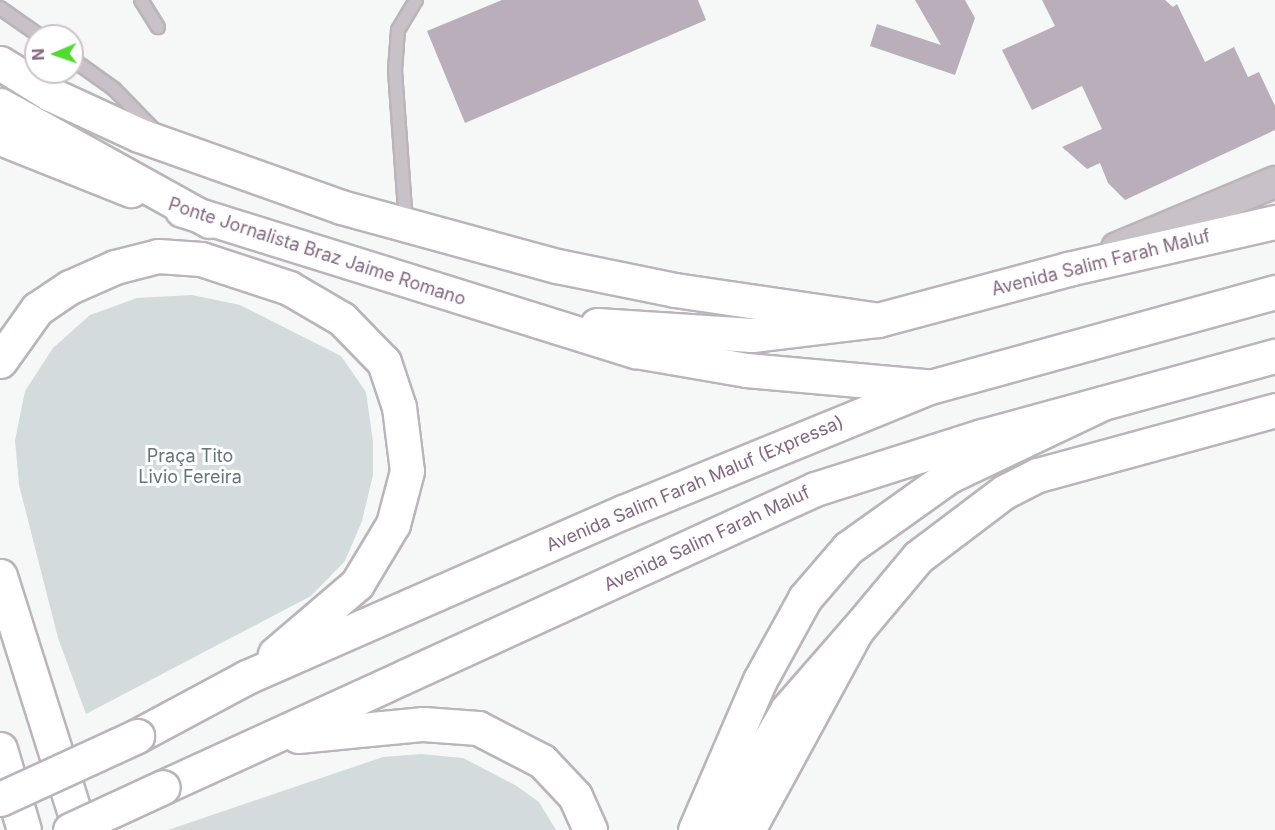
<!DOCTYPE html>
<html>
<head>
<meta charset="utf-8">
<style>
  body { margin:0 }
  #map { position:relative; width:1275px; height:830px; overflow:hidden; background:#f5f8f6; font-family:Inter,sans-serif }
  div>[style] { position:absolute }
  .green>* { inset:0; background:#d4dbdc }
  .building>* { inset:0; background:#baaeba }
  .roads { filter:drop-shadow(2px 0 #bbb4ba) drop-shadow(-2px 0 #bbb4ba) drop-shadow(0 2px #bbb4ba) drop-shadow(0 -2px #bbb4ba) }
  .service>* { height:12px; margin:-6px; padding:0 6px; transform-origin:6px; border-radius:6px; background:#c8c1c8 }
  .tertiary>* { height:30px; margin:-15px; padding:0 15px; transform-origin:15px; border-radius:15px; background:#c8c1c8 }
  .trunk>* { height:33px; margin:-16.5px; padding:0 16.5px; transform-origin:16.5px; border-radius:16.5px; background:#fff }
  .motorway>* { height:33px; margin:-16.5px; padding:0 16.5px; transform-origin:16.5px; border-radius:16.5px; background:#fff }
  .bridges { filter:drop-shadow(2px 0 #bbb4ba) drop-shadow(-2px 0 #bbb4ba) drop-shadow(0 2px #bbb4ba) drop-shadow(0 -2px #bbb4ba) }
  .trunk-bridge>* { height:33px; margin:-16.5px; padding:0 16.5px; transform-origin:16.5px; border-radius:16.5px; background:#fff }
  span { translate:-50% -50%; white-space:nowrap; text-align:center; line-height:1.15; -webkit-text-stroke:6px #fff; paint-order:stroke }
  .street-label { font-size:18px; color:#846883 }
  .park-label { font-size:18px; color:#67747c }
  .north { position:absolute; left:24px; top:24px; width:60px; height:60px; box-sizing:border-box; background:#fff; border:2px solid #cec3cd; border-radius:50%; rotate:268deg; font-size:16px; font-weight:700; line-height:24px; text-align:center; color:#846883 }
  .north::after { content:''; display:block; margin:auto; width:21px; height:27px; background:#50da32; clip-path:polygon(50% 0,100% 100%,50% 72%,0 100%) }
</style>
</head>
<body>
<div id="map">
  <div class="green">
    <i style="clip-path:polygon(192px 295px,240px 305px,341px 356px,366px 392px,373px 442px,373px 475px,362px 521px,345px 561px,311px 596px,86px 714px,58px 638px,19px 485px,15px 440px,25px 391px,53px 348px,90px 315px,137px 298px)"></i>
    <i style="clip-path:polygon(421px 754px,463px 758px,515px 785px,539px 802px,556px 830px,168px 830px,383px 757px)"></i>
  </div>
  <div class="building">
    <i style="clip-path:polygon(502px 0,698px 0,706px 20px,465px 123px,427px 31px)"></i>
    <i style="clip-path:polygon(915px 0,965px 0,975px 18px,955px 75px,870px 46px,877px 24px,941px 45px)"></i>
    <i style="clip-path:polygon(1042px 0,1165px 0,1173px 7px,1177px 4px,1205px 62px,1234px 47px,1248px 77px,1259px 72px,1275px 106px,1275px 130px,1125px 200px,1108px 183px,1100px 163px,1087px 169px,1062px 147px,1102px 129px,1082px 86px,1032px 110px,1002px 50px,1055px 26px)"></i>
  </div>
  <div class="roads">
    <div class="service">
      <i style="left:141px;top:0;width:32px;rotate:58deg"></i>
      <i style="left:0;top:8px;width:49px;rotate:35deg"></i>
      <i style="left:72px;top:59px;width:52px;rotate:35.5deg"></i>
      <i style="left:114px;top:89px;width:59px;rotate:45.7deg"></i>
      <i style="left:406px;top:224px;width:154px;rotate:-94.1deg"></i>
      <i style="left:395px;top:70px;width:40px;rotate:-85.7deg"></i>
      <i style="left:398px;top:30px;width:35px;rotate:-59deg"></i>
    </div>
    <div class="tertiary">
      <i style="left:1117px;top:248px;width:171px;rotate:-22.7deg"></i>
    </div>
    <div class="trunk">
      <i style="left:0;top:63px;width:59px;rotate:31.8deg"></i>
      <i style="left:50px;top:94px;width:98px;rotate:24.7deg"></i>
      <i style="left:139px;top:135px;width:214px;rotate:19.6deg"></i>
      <i style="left:341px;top:207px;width:224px;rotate:15.3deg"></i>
      <i style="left:557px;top:266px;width:120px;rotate:11.5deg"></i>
      <i style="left:675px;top:290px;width:205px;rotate:8.4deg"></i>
      <i style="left:0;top:138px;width:141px;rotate:21.7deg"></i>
      <i style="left:182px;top:210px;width:475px;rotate:17.3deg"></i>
      <i style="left:636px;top:351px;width:112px;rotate:9.8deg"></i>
      <i style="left:746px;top:370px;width:181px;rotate:5.1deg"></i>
      <i style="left:597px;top:325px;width:155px;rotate:3.7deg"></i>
      <i style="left:752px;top:335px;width:127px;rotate:-6.8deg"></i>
      <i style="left:878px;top:320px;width:197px;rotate:-15deg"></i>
      <i style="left:1068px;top:269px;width:212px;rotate:-12.8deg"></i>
      <i style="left:0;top:361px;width:64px;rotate:-54.6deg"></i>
      <i style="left:37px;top:309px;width:40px;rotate:-34deg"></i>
      <i style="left:70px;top:287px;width:49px;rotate:-24deg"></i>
      <i style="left:115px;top:267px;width:44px;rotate:-14.3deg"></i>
      <i style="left:158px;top:256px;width:43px;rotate:4deg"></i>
      <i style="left:201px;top:259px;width:93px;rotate:18.2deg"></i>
      <i style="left:289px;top:288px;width:61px;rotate:30.3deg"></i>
      <i style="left:342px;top:319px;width:60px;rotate:45.7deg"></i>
      <i style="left:384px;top:362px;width:47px;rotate:71.6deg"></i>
      <i style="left:399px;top:407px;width:64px;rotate:82.9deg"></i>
      <i style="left:407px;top:471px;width:55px;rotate:104.8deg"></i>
      <i style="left:393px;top:524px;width:70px;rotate:121deg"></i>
      <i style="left:357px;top:584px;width:108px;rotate:139.5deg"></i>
      <i style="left:0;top:576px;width:266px;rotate:72.5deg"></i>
      <i style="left:137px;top:736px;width:125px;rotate:-28.2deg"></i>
      <i style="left:247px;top:677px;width:411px;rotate:-23.7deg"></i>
      <i style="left:623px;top:512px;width:331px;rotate:-22.2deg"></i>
      <i style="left:930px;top:387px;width:358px;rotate:-15.4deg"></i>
      <i style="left:298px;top:736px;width:126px;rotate:-5.5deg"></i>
      <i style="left:423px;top:724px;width:55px;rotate:4.2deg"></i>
      <i style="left:478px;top:728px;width:72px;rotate:27.3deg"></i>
      <i style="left:542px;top:761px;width:48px;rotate:46.7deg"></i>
      <i style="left:575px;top:796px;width:37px;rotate:66deg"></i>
      <i style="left:163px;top:787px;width:717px;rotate:-24.56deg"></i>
      <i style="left:815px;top:489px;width:175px;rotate:-17.6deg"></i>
      <i style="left:982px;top:436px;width:304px;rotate:-15.3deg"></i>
      <i style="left:748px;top:830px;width:226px;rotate:-61.5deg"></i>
      <i style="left:856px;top:631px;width:97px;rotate:-50deg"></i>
      <i style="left:918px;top:557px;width:108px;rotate:-37.1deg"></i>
      <i style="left:1004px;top:492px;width:38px;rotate:-27deg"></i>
      <i style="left:1038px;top:475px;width:246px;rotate:-15.3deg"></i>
    </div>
    <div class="motorway">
      <i style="left:0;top:105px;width:239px;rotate:29deg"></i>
      <i style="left:0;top:749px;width:84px;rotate:73.5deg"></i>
      <i style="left:695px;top:830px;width:163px;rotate:-66.6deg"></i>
      <i style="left:760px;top:680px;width:94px;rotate:-61.2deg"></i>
      <i style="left:805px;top:598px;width:66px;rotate:-49.3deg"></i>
      <i style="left:848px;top:548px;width:124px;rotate:-35.5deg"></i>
      <i style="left:949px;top:476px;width:170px;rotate:-25.4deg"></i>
      <i style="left:717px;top:830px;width:139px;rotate:-59.7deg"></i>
      <i style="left:787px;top:710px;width:105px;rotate:-48.9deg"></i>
    </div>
  </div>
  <div class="bridges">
    <div class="trunk-bridge">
      <i style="left:0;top:799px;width:151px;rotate:-24.7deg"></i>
      <i style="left:70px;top:830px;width:102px;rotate:-24.8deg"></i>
    </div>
  </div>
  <div class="street-label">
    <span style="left:317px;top:252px;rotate:18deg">Ponte Jornalista Braz Jaime Romano</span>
    <span style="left:1101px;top:263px;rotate:-14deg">Avenida Salim Farah Maluf</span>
    <span style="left:695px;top:484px;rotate:-23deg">Avenida Salim Farah Maluf (Expressa)</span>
    <span style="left:707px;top:539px;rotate:-25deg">Avenida Salim Farah Maluf</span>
  </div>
  <div class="park-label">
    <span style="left:190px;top:467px">Praça Tito<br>Livio Fereira</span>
  </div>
  <div class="north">N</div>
</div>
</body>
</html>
